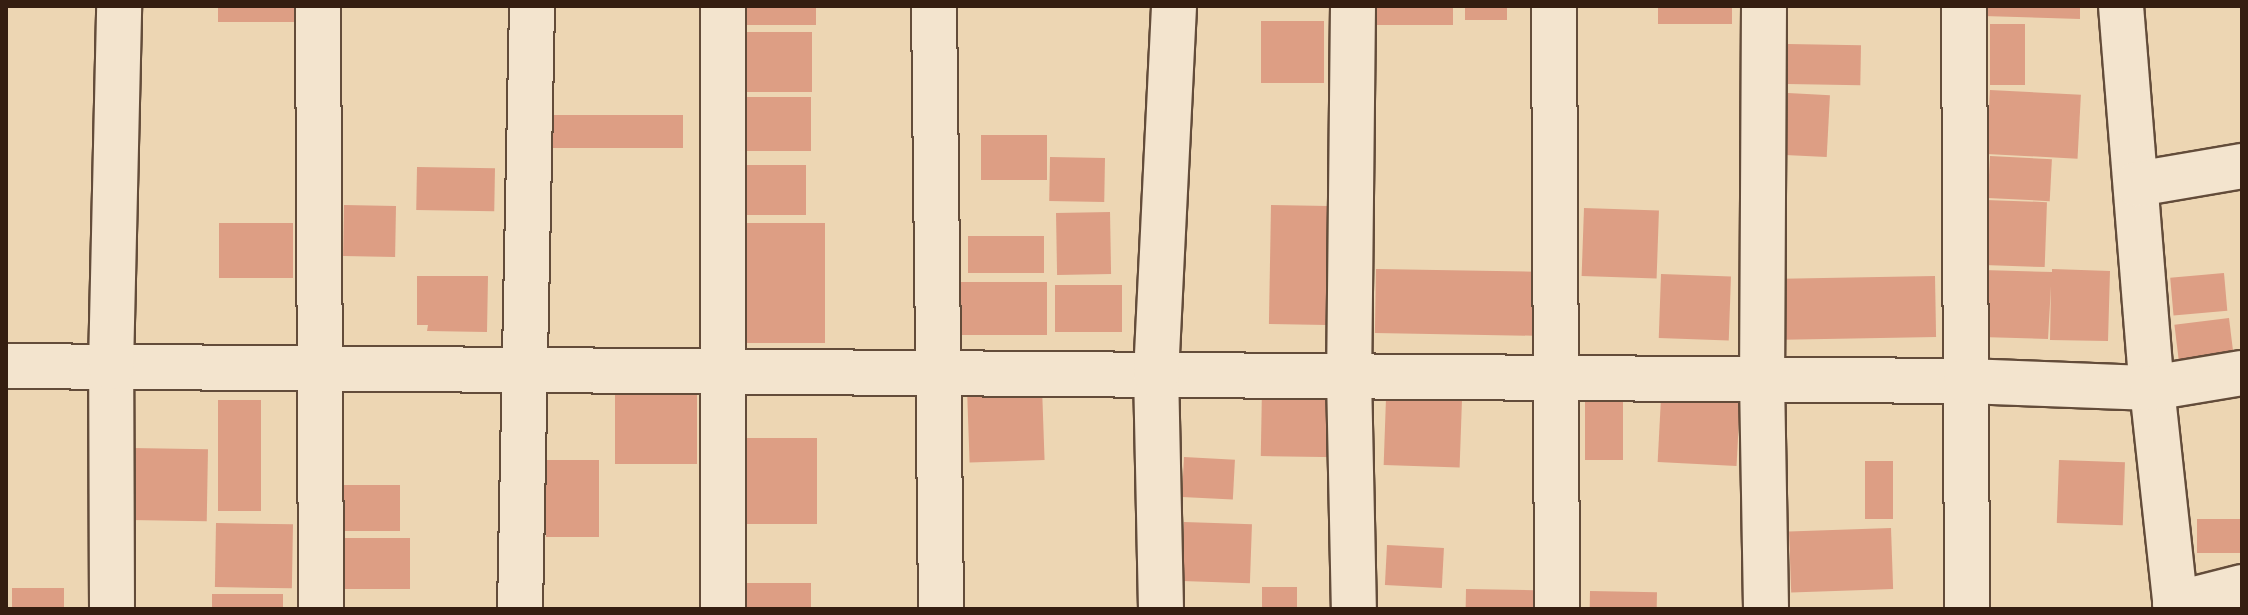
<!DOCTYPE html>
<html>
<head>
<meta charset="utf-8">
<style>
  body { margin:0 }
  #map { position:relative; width:2248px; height:615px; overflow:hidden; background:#edd6b3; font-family:"IM FELL English",serif }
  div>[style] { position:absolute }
  .building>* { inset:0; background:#dd9e84; transform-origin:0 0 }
  .roads { filter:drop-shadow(2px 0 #634c3a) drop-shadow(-2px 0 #634c3a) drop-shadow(0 2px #634c3a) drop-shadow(0 -2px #634c3a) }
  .street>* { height:44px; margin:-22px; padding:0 22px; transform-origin:22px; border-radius:22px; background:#f3e4ce }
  span { translate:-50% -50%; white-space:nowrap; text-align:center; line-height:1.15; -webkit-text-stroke:7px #f3e4ce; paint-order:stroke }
  .frame { position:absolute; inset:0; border:8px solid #351e11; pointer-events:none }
</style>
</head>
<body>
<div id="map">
  <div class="building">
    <i style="left:218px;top:6px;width:78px;height:16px"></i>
    <i style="left:741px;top:6px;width:75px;height:19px"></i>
    <i style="left:1377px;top:6px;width:76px;height:19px"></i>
    <i style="left:1465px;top:6px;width:42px;height:14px"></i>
    <i style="left:1658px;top:6px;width:74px;height:18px"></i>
    <i style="clip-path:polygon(1984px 6px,2080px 6px,2080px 19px,1983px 16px)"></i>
    <i style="left:1261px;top:21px;width:63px;height:62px"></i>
    <i style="left:1990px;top:24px;width:35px;height:61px"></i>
    <i style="left:743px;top:32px;width:69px;height:60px"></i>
    <i style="left:1788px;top:44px;width:73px;height:40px;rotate:1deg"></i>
    <i style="left:1990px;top:90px;width:91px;height:64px;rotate:3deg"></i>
    <i style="left:1788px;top:93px;width:42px;height:62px;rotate:3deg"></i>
    <i style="left:743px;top:97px;width:68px;height:54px"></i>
    <i style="left:549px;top:115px;width:134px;height:33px"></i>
    <i style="left:1047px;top:135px;width:45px;height:66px;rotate:90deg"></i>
    <i style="left:1990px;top:156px;width:62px;height:42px;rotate:3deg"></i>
    <i style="left:1050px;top:157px;width:55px;height:44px;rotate:1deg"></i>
    <i style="left:743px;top:165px;width:63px;height:50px"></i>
    <i style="left:417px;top:167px;width:78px;height:43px;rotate:1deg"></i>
    <i style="left:1986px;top:200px;width:61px;height:65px;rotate:2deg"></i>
    <i style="left:344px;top:205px;width:52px;height:51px;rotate:1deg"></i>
    <i style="left:1271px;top:205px;width:72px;height:119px;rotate:1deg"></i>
    <i style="left:1584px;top:208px;width:75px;height:68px;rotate:2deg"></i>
    <i style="left:1110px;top:212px;width:62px;height:54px;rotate:89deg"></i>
    <i style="left:219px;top:223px;width:74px;height:55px"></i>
    <i style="left:740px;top:223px;width:85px;height:120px"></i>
    <i style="left:968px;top:236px;width:76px;height:37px"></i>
    <i style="left:1376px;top:269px;width:160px;height:64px;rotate:1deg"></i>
    <i style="clip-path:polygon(2052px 269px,2110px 271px,2108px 341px,2050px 340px,2051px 286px,2048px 339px,1981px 337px,1983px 270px,2052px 272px)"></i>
    <i style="left:2224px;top:273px;width:38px;height:54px;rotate:85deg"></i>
    <i style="left:1661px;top:274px;width:70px;height:64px;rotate:2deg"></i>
    <i style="clip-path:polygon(417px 276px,488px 276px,487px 332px,427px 331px,428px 325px,417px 325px)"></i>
    <i style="left:1935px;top:276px;width:61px;height:153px;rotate:89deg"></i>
    <i style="left:955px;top:282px;width:92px;height:53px"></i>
    <i style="left:1055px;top:285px;width:67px;height:47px"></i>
    <i style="left:2229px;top:318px;width:39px;height:55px;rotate:83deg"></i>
    <i style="left:1042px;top:387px;width:73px;height:75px;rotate:88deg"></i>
    <i style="left:1262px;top:387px;width:79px;height:69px;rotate:1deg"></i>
    <i style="left:615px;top:391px;width:82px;height:73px"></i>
    <i style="left:1623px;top:397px;width:63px;height:38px;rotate:90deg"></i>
    <i style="left:1386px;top:398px;width:76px;height:67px;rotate:2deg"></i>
    <i style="left:1661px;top:398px;width:79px;height:64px;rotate:3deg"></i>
    <i style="left:218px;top:400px;width:43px;height:111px"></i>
    <i style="left:745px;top:438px;width:72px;height:86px"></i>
    <i style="left:132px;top:448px;width:76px;height:72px;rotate:1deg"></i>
    <i style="left:1184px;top:457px;width:51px;height:40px;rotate:3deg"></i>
    <i style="left:546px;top:460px;width:53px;height:77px"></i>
    <i style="left:2059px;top:460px;width:66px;height:63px;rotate:2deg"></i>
    <i style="left:1865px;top:461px;width:28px;height:58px"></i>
    <i style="left:400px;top:485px;width:46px;height:58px;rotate:90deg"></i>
    <i style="left:2242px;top:519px;width:34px;height:45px;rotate:90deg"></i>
    <i style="left:1184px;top:522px;width:68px;height:59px;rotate:2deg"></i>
    <i style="left:216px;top:523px;width:77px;height:64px;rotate:1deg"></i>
    <i style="left:1891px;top:528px;width:61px;height:102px;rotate:88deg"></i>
    <i style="left:410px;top:538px;width:51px;height:68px;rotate:90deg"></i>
    <i style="left:1387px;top:545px;width:57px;height:40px;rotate:3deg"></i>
    <i style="left:811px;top:583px;width:26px;height:65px;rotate:90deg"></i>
    <i style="left:1262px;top:587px;width:35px;height:22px"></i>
    <i style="left:12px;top:588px;width:52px;height:21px"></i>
    <i style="left:1466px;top:589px;width:68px;height:20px;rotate:1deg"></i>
    <i style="left:1590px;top:591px;width:67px;height:18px;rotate:1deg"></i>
    <i style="left:212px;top:594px;width:71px;height:15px"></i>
  </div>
  <div class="roads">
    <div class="street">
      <i style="left:318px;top:6px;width:603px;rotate:89.71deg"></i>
      <i style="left:934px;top:6px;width:603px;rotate:89.33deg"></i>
      <i style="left:1353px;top:6px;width:370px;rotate:90.6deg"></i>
      <i style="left:1349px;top:376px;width:233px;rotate:88.8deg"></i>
      <i style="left:1554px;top:6px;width:603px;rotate:89.71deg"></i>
      <i style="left:1764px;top:6px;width:373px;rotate:90.3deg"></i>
      <i style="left:1762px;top:379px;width:230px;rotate:89deg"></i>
      <i style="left:1964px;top:6px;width:603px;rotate:89.71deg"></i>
      <i style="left:2121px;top:6px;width:383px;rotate:85.4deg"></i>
      <i style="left:2152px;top:388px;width:222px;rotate:83.8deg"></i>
      <i style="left:2137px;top:184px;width:107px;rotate:-9.7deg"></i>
      <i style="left:6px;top:366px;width:1960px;rotate:0.44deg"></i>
      <i style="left:1966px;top:381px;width:186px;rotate:2.2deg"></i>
      <i style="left:2152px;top:388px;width:91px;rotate:-9.5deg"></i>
      <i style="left:2175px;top:604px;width:69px;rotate:-14.2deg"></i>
      <i style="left:112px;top:609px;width:242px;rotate:-90.2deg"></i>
      <i style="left:111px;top:367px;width:361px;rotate:-88.7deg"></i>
      <i style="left:520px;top:609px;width:603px;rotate:-88.86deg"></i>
      <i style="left:723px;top:609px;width:603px;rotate:-90deg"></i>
      <i style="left:1161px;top:609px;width:234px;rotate:-91.2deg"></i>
      <i style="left:1156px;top:375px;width:369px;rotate:-87.2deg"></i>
    </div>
  </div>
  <div class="frame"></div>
</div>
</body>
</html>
